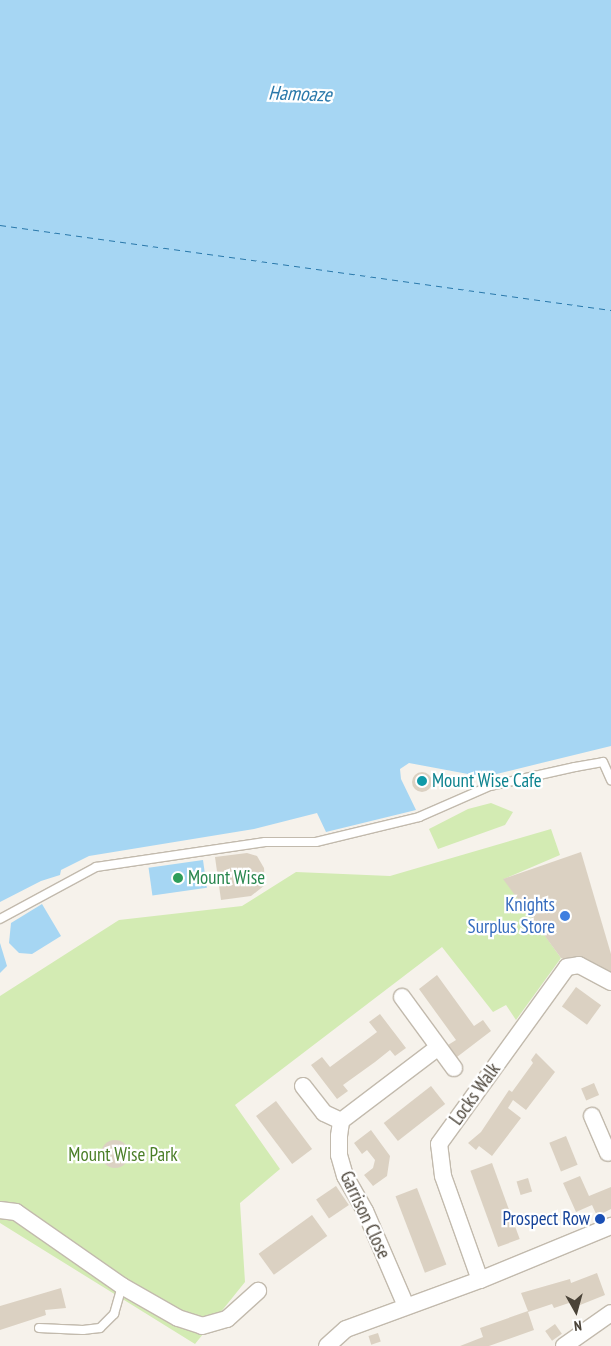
<!DOCTYPE html>
<html>
<head>
<meta charset="utf-8">
<style>
  body { margin:0 }
  #map { position:relative; width:611px; height:1346px; overflow:hidden; background:#f6f2eb; font-family:"PT Sans Narrow",sans-serif }
  div>[style] { position:absolute }
  .green>* { inset:0; background:#d3ebb3 }
  .water>* { inset:0; background:#a6d6f3; transform-origin:0 0 }
  .ferry>* { height:1px; margin-top:-0.5px; transform-origin:0; background:repeating-linear-gradient(90deg,#2978aa 0 6px,transparent 0 11px) }
  .building>* { inset:0; background:#dbd1c2; transform-origin:0 0 }
  .round { border-radius:50% }
  .roads { filter:drop-shadow(1px 0 #c2baad) drop-shadow(-1px 0 #c2baad) drop-shadow(0 1px #c2baad) drop-shadow(0 -1px #c2baad) }
  .service>* { height:8px; margin:-4px; padding:0 4px; transform-origin:4px; border-radius:4px; background:#fff }
  .minor>* { height:16px; margin:-8px; padding:0 8px; transform-origin:8px; border-radius:8px; background:#fff }
  .dots>* { width:14px; height:14px; translate:-50% -50%; box-sizing:border-box; border:2px solid #fff; border-radius:50% }
  span { translate:-50% -50%; white-space:nowrap; text-align:center; line-height:1.15; -webkit-text-stroke:4.5px #fff; paint-order:stroke }
  .culture-label { font-size:19px; color:#0d838f }
  .left { translate:0 -50%; text-align:left }
  .leisure-label { font-size:19px; color:#27864d }
  .shop-label { font-size:19px; color:#366cbe }
  .right { translate:-100% -50%; text-align:right }
  .street-label { font-size:19px; color:#4a4338 }
  .park-label { font-size:19px; color:#4b7f28 }
  .transit-label { font-size:19px; color:#164399 }
  .water-label { font-size:20px; color:#2978aa; font-style:italic }
  .north { position:absolute; left:551px; top:1286px; width:50px; height:50px; -webkit-text-stroke:4px #fff; paint-order:stroke; rotate:173deg; font-size:14px; font-weight:700; line-height:20px; text-align:center; color:#4a4338 }
  .north::after { content:''; display:block; margin:auto; width:18px; height:22px; background:#4a4338; clip-path:polygon(50% 0,100% 100%,50% 72%,0 100%) }
</style>
</head>
<body>
<div id="map">
  <div class="green">
    <i style="clip-path:polygon(491px 803px,513px 812px,505px 825px,438px 849px,429px 829px,468px 809px)"></i>
    <i style="clip-path:polygon(551px 829px,560px 855px,504px 879px,561px 958px,516px 1020px,506px 1005px,493px 1012px,442px 947px,235px 1105px,280px 1169px,240px 1203px,245px 1282px,195px 1344px,0 1223px,0 996px,119px 920px,242px 906px,296px 872px,390px 876px)"></i>
  </div>
  <div class="water">
    <i style="clip-path:polygon(0 0,611px 0,611px 746px,484px 777px,409px 763px,400px 769px,401px 779px,416px 810px,326px 832px,317px 813px,254px 829px,89px 856px,61px 870px,60px 875px,41px 881px,0 902px)"></i>
    <i style="left:203px;top:860px;width:28px;height:55px;rotate:82deg"></i>
    <i style="clip-path:polygon(42px 904px,61px 936px,32px 954px,19px 953px,9px 943px,11px 923px)"></i>
    <i style="clip-path:polygon(0 943px,7px 966px,0 973px)"></i>
  </div>
  <div class="ferry">
    <i style="left:0;top:225px;width:617px;rotate:7.92deg"></i>
  </div>
  <div class="building">
    <i class="round" style="left:412px;top:772px;width:20px;height:20px"></i>
    <i style="clip-path:polygon(581px 852px,611px 954px,611px 977px,561px 958px,503px 879px)"></i>
    <i style="clip-path:polygon(247px 853px,257px 856px,264px 868px,265px 885px,251px 896px,221px 900px,215px 857px)"></i>
    <i style="clip-path:polygon(437px 975px,474px 1026px,483px 1020px,491px 1031px,457px 1057px,448px 1045px,456px 1040px,419px 989px)"></i>
    <i style="left:576px;top:987px;width:31px;height:24px;rotate:36deg"></i>
    <i style="clip-path:polygon(380px 1014px,406px 1048px,395px 1056px,390px 1050px,375px 1062px,343px 1085px,348px 1091px,337px 1099px,311px 1065px,322px 1057px,330px 1067px,361px 1044px,377px 1032px,369px 1022px)"></i>
    <i style="clip-path:polygon(536px 1053px,555px 1072px,526px 1110px,513px 1100px,508px 1108px,521px 1118px,492px 1156px,479px 1146px,476px 1150px,468px 1143px,481px 1132px,509px 1090px,512px 1092px,533px 1063px,531px 1060px)"></i>
    <i style="left:594px;top:1083px;width:13px;height:14px;rotate:67deg"></i>
    <i style="left:431px;top:1086px;width:23px;height:60px;rotate:52deg"></i>
    <i style="left:276px;top:1101px;width:60px;height:25px;rotate:53deg"></i>
    <i style="clip-path:polygon(371px 1130px,390px 1156px,387px 1176px,373px 1186px,364px 1175px,373px 1168px,375px 1160px,367px 1150px,362px 1154px,354px 1143px)"></i>
    <i style="left:566px;top:1136px;width:31px;height:18px;rotate:68deg"></i>
    <i class="round" style="left:101px;top:1140px;width:28px;height:28px"></i>
    <i style="left:492px;top:1163px;width:81px;height:23px;rotate:70deg"></i>
    <i style="clip-path:polygon(580px 1176px,589px 1196px,611px 1187px,611px 1209px,597px 1216px,592px 1205px,576px 1212px,563px 1183px)"></i>
    <i style="left:528px;top:1178px;width:14px;height:12px;rotate:73deg"></i>
    <i style="left:336px;top:1186px;width:23px;height:24px;rotate:56deg"></i>
    <i style="left:417px;top:1188px;width:82px;height:23px;rotate:69deg"></i>
    <i style="left:312px;top:1215px;width:26px;height:66px;rotate:54deg"></i>
    <i style="clip-path:polygon(597px 1273px,605px 1295px,580px 1305px,578px 1300px,554px 1308px,552px 1304px,528px 1312px,534px 1330px,489px 1346px,460px 1346px,483px 1337px,480px 1328px,528px 1311px,521px 1293px,570px 1279px,571px 1283px)"></i>
    <i style="clip-path:polygon(61px 1288px,66px 1308px,45px 1310px,46px 1315px,0 1330px,0 1306px)"></i>
    <i style="left:555px;top:1324px;width:12px;height:12px;rotate:55deg"></i>
    <i style="left:378px;top:1333px;width:9px;height:10px;rotate:72deg"></i>
  </div>
  <div class="roads">
    <div class="service">
      <i style="left:0;top:919px;width:109px;rotate:-28.4deg"></i>
      <i style="left:96px;top:867px;width:171px;rotate:-8.4deg"></i>
      <i style="left:265px;top:842px;width:51px"></i>
      <i style="left:316px;top:842px;width:106px;rotate:-13.6deg"></i>
      <i style="left:419px;top:817px;width:77px;rotate:-23.6deg"></i>
      <i style="left:490px;top:786px;width:87px;rotate:-12.6deg"></i>
      <i style="left:575px;top:767px;width:28px;rotate:-10deg"></i>
      <i style="left:603px;top:762px;width:20px;rotate:66deg"></i>
      <i style="left:39px;top:1328px;width:44px;rotate:2.6deg"></i>
      <i style="left:83px;top:1330px;width:17px;rotate:-7deg"></i>
      <i style="left:100px;top:1328px;width:20px;rotate:-45deg"></i>
      <i style="left:114px;top:1314px;width:29px;rotate:-74deg"></i>
    </div>
    <div class="minor">
      <i style="left:402px;top:997px;width:88px;rotate:53.8deg"></i>
      <i style="left:303px;top:1086px;width:34px;rotate:52deg"></i>
      <i style="left:324px;top:1113px;width:19px;rotate:25deg"></i>
      <i style="left:592px;top:1116px;width:40px;rotate:66.6deg"></i>
      <i style="left:0;top:1210px;width:16px;rotate:7deg"></i>
      <i style="left:16px;top:1212px;width:129px;rotate:34.9deg"></i>
      <i style="left:122px;top:1286px;width:64px;rotate:29.7deg"></i>
      <i style="left:178px;top:1318px;width:25px;rotate:18deg"></i>
      <i style="left:202px;top:1326px;width:26px;rotate:-16deg"></i>
      <i style="left:227px;top:1319px;width:42px;rotate:-42.1deg"></i>
      <i style="left:480px;top:1280px;width:110px;rotate:-109.6deg"></i>
      <i style="left:443px;top:1176px;width:32px;rotate:-97deg"></i>
      <i style="left:439px;top:1144px;width:218px;rotate:-54.1deg"></i>
      <i style="left:567px;top:967px;width:12px;rotate:-9deg"></i>
      <i style="left:579px;top:965px;width:36px;rotate:28deg"></i>
      <i style="left:406px;top:1306px;width:103px;rotate:-113.3deg"></i>
      <i style="left:365px;top:1211px;width:40px;rotate:-119.7deg"></i>
      <i style="left:345px;top:1176px;width:22px;rotate:-106deg"></i>
      <i style="left:339px;top:1155px;width:19px;rotate:-90deg"></i>
      <i style="left:339px;top:1136px;width:15px;rotate:-82deg"></i>
      <i style="left:341px;top:1121px;width:121px;rotate:-37.2deg"></i>
      <i style="left:327px;top:1346px;width:25px;rotate:-42deg"></i>
      <i style="left:346px;top:1329px;width:143px;rotate:-20.1deg"></i>
      <i style="left:480px;top:1280px;width:142px;rotate:-22.4deg"></i>
      <i style="left:564px;top:1346px;width:57px;rotate:-35.1deg"></i>
    </div>
  </div>
  <div class="dots">
    <i style="left:422px;top:781px;background:#0f9aa8"></i>
    <i style="left:178px;top:878px;background:#2e9e5b"></i>
    <i style="left:565px;top:916px;background:#3f7fe0"></i>
    <i style="left:600px;top:1219px;background:#1a4fb4"></i>
  </div>
  <div class="culture-label">
    <span class="left" style="left:432px;top:781px">Mount Wise Cafe</span>
  </div>
  <div class="leisure-label">
    <span class="left" style="left:188px;top:878px">Mount Wise</span>
  </div>
  <div class="shop-label">
    <span class="right" style="left:555px;top:916px">Knights<br>Surplus Store</span>
  </div>
  <div class="street-label">
    <span style="left:475px;top:1094px;rotate:-54deg">Locks Walk</span>
    <span style="left:365px;top:1215px;rotate:65deg">Garrison Close</span>
  </div>
  <div class="park-label">
    <span style="left:123px;top:1155px">Mount Wise Park</span>
  </div>
  <div class="transit-label">
    <span class="right" style="left:590px;top:1219px">Prospect Row</span>
  </div>
  <div class="water-label">
    <span style="left:300px;top:94px;rotate:2deg">Hamoaze</span>
  </div>
  <div class="north">N</div>
</div>
</body>
</html>
